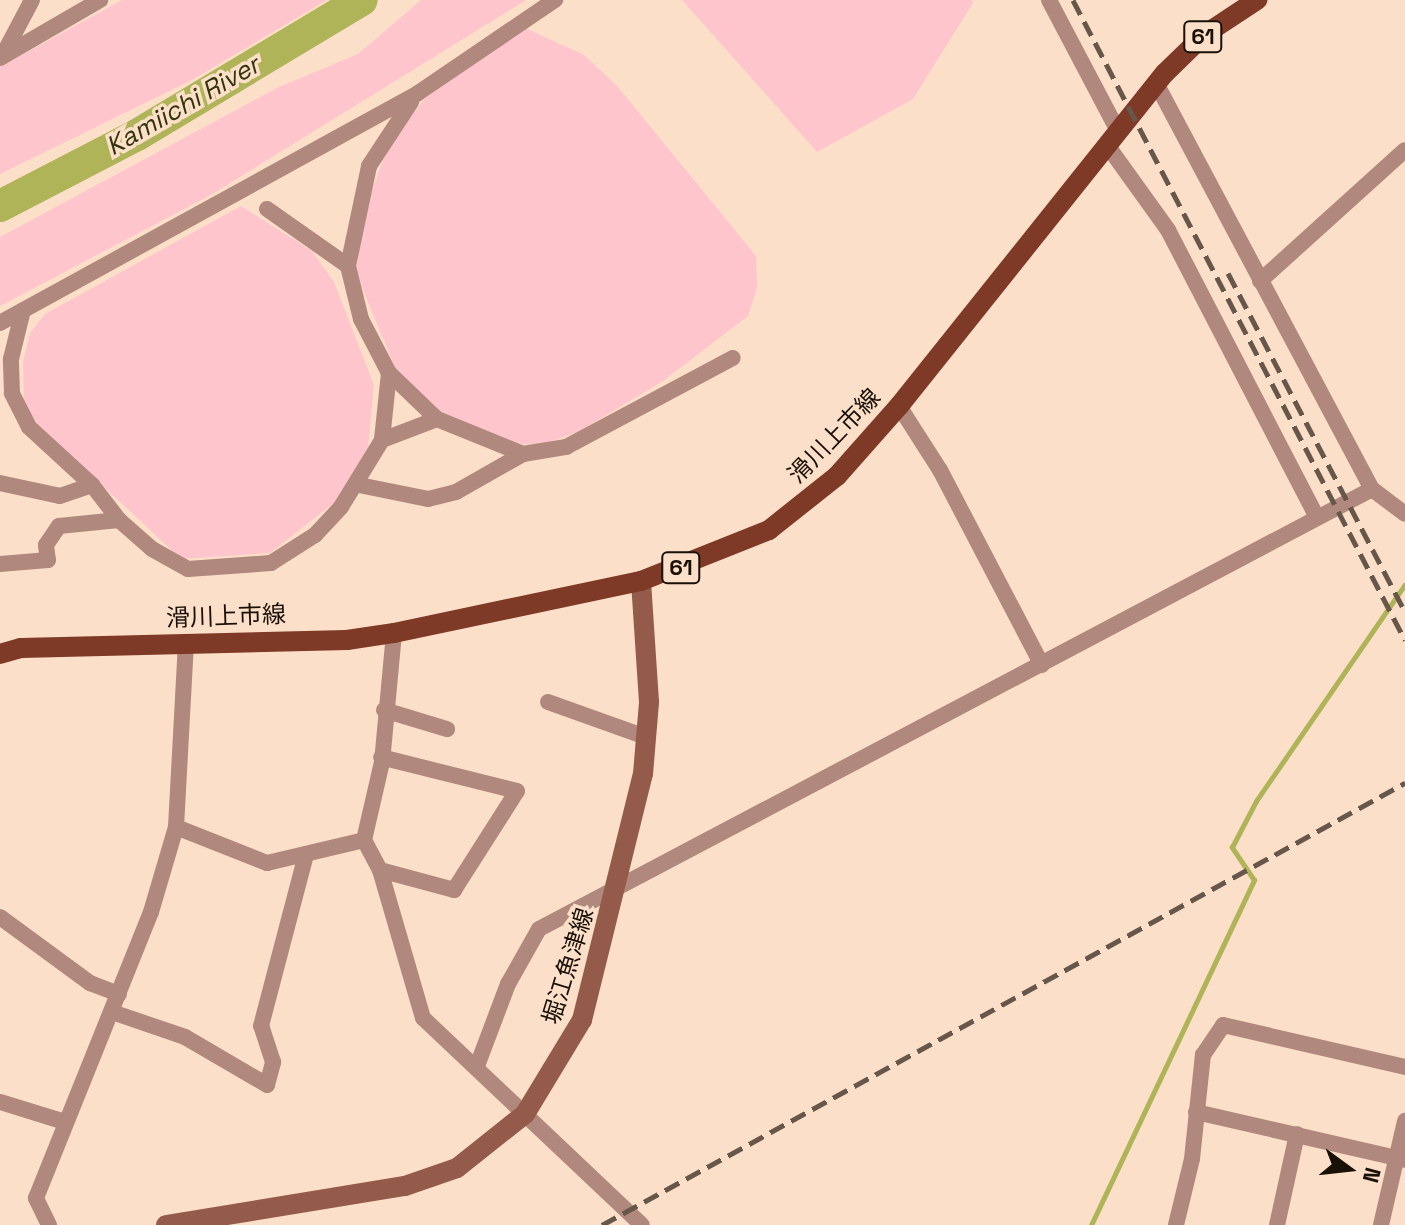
<!DOCTYPE html>
<html>
<head>
<meta charset="utf-8">
<style>
  body { margin:0 }
  #map { position:relative; width:1405px; height:1225px; overflow:hidden; background:#fbdfc8; font-family:"Space Grotesk","Noto Sans JP",sans-serif }
  div>[style] { position:absolute }
  .green>* { inset:0; background:#fec6cc }
  .stream>* { height:5px; margin:-2.5px; padding:0 2.5px; transform-origin:2.5px; border-radius:2.5px; background:#aeb457 }
  .river>* { height:32px; margin:-16px; padding:0 16px; transform-origin:16px; border-radius:16px; background:#aeb457 }
  .street>* { height:16px; margin:-8px; padding:0 8px; transform-origin:8px; border-radius:8px; background:#b1887d }
  .secondary>* { height:20px; margin:-10px; padding:0 10px; transform-origin:10px; border-radius:10px; background:#945b4b }
  .primary>* { height:20px; margin:-10px; padding:0 10px; transform-origin:10px; border-radius:10px; background:#7e3927 }
  .rail>* { height:5px; margin-top:-2.5px; transform-origin:0; background:repeating-linear-gradient(90deg,#67574a 0 16px,transparent 0 24px) }
  span { translate:-50% -50%; white-space:nowrap; text-align:center; line-height:1.15; -webkit-text-stroke:7px #fbdfc8; paint-order:stroke }
  .shield-label span { padding:2px 6px; background:#fbdfc8; border:2px solid; border-radius:6px; -webkit-text-stroke-width:0 }
  .shield-label { font-size:22px; color:#191008; font-weight:700 }
  .street-label { font-size:24px; color:#191008 }
  .water-label { font-size:26px; color:#32340b; font-style:italic }
  .north { position:absolute; left:1309px; top:1129px; width:80px; height:80px; -webkit-text-stroke:6px #fbdfc8; paint-order:stroke; rotate:105deg; font-size:22px; font-weight:700; line-height:32px; text-align:center; color:#191008 }
  .north::after { content:''; display:block; margin:auto; width:28px; height:36px; background:#191008; clip-path:polygon(50% 0,100% 100%,50% 72%,0 100%) }
</style>
</head>
<body>
<div id="map">
  <div class="green">
    <i style="clip-path:polygon(122px 0,327px 0,192px 80px,0 174px,0 67px)"></i>
    <i style="clip-path:polygon(421px 0,526px 0,209px 196px,0 306px,0 237px,279px 87px,358px 54px)"></i>
    <i style="clip-path:polygon(682px 0,972px 0,973px 3px,913px 99px,817px 152px)"></i>
    <i style="clip-path:polygon(523px 27px,584px 55px,618px 87px,756px 256px,757px 288px,748px 316px,663px 381px,580px 431px,541px 445px,507px 443px,438px 410px,396px 370px,356px 273px,365px 210px,388px 146px,426px 97px)"></i>
    <i style="clip-path:polygon(241px 206px,312px 251px,334px 282px,374px 385px,368px 447px,340px 498px,270px 553px,181px 559px,40px 427px,24px 404px,23px 362px,30px 333px,45px 314px)"></i>
  </div>
  <div class="stream">
    <i style="left:1091px;top:1225px;width:382px;rotate:-64.7deg"></i>
    <i style="left:1254px;top:880px;width:40px;rotate:-124deg"></i>
    <i style="left:1232px;top:847px;width:52px;rotate:-62.4deg"></i>
    <i style="left:1256px;top:801px;width:263px;rotate:-55.5deg"></i>
  </div>
  <div class="river">
    <i style="left:0;top:206px;width:154px;rotate:-27.4deg"></i>
    <i style="left:137px;top:135px;width:262px;rotate:-31deg"></i>
  </div>
  <div class="street">
    <i style="left:1049px;top:0;width:148px;rotate:62.2deg"></i>
    <i style="left:3px;top:55px;width:62px;rotate:-62.2deg"></i>
    <i style="left:0;top:58px;width:116px;rotate:-30.1deg"></i>
    <i style="left:1156px;top:83px;width:460px;rotate:62deg"></i>
    <i style="left:1372px;top:489px;width:41px;rotate:37.1deg"></i>
    <i style="left:1107px;top:145px;width:105px;rotate:54.3deg"></i>
    <i style="left:1168px;top:230px;width:323px;rotate:62.6deg"></i>
    <i style="left:267px;top:209px;width:99px;rotate:35.1deg"></i>
    <i style="left:1260px;top:281px;width:195px;rotate:-42.1deg"></i>
    <i style="left:0;top:323px;width:477px;rotate:-28.8deg"></i>
    <i style="left:418px;top:93px;width:166px;rotate:-34.2deg"></i>
    <i style="left:389px;top:373px;width:61px;rotate:-117.4deg"></i>
    <i style="left:361px;top:319px;width:55px;rotate:-103.8deg"></i>
    <i style="left:348px;top:266px;width:102px;rotate:-78.1deg"></i>
    <i style="left:369px;top:166px;width:77px;rotate:-56.7deg"></i>
    <i style="left:899px;top:406px;width:76px;rotate:57.4deg"></i>
    <i style="left:940px;top:470px;width:220px;rotate:62.4deg"></i>
    <i style="left:437px;top:419px;width:93px;rotate:22.1deg"></i>
    <i style="left:523px;top:454px;width:44px;rotate:-9.2deg"></i>
    <i style="left:566px;top:447px;width:189px;rotate:-28.1deg"></i>
    <i style="left:0;top:483px;width:61px;rotate:12.2deg"></i>
    <i style="left:60px;top:496px;width:34px;rotate:-19deg"></i>
    <i style="left:92px;top:485px;width:86px;rotate:-137.4deg"></i>
    <i style="left:29px;top:427px;width:38px;rotate:-117deg"></i>
    <i style="left:12px;top:393px;width:34px;rotate:-92deg"></i>
    <i style="left:11px;top:359px;width:50px;rotate:-76.2deg"></i>
    <i style="left:359px;top:485px;width:70px;rotate:11.5deg"></i>
    <i style="left:428px;top:499px;width:29px;rotate:-14deg"></i>
    <i style="left:456px;top:492px;width:77px;rotate:-29.6deg"></i>
    <i style="left:119px;top:520px;width:44px;rotate:41.3deg"></i>
    <i style="left:152px;top:549px;width:41px;rotate:29.1deg"></i>
    <i style="left:188px;top:569px;width:83px;rotate:-4.1deg"></i>
    <i style="left:271px;top:563px;width:52px;rotate:-32.5deg"></i>
    <i style="left:315px;top:535px;width:38px;rotate:-47deg"></i>
    <i style="left:341px;top:507px;width:79px;rotate:-58.5deg"></i>
    <i style="left:382px;top:440px;width:59px;rotate:-20.9deg"></i>
    <i style="left:437px;top:419px;width:66px;rotate:-136.2deg"></i>
    <i style="left:389px;top:373px;width:67px;rotate:96deg"></i>
    <i style="left:0;top:564px;width:48px;rotate:-4.8deg"></i>
    <i style="left:48px;top:560px;width:15px;rotate:-98deg"></i>
    <i style="left:46px;top:545px;width:23px;rotate:-56deg"></i>
    <i style="left:59px;top:526px;width:60px;rotate:-5.7deg"></i>
    <i style="left:119px;top:520px;width:44px;rotate:-127.6deg"></i>
    <i style="left:394px;top:633px;width:130px;rotate:95.3deg"></i>
    <i style="left:382px;top:762px;width:80px;rotate:103deg"></i>
    <i style="left:364px;top:840px;width:34px;rotate:62deg"></i>
    <i style="left:380px;top:870px;width:154px;rotate:73.8deg"></i>
    <i style="left:423px;top:1018px;width:301px;rotate:43.4deg"></i>
    <i style="left:548px;top:702px;width:104px;rotate:19.7deg"></i>
    <i style="left:384px;top:710px;width:66px;rotate:16.8deg"></i>
    <i style="left:176px;top:827px;width:98px;rotate:21.6deg"></i>
    <i style="left:267px;top:863px;width:100px;rotate:-13.3deg"></i>
    <i style="left:380px;top:870px;width:77px;rotate:15.1deg"></i>
    <i style="left:454px;top:890px;width:117px;rotate:-57.5deg"></i>
    <i style="left:517px;top:791px;width:140px;rotate:-166deg"></i>
    <i style="left:0;top:917px;width:112px;rotate:36.3deg"></i>
    <i style="left:90px;top:983px;width:31px;rotate:21deg"></i>
    <i style="left:112px;top:1012px;width:77px;rotate:18.9deg"></i>
    <i style="left:185px;top:1037px;width:95px;rotate:30.3deg"></i>
    <i style="left:267px;top:1085px;width:24px;rotate:-75deg"></i>
    <i style="left:273px;top:1062px;width:38px;rotate:-108deg"></i>
    <i style="left:261px;top:1026px;width:174px;rotate:-75.3deg"></i>
    <i style="left:477px;top:1066px;width:88px;rotate:-69.3deg"></i>
    <i style="left:508px;top:984px;width:63px;rotate:-60.6deg"></i>
    <i style="left:539px;top:929px;width:942px;rotate:-27.84deg"></i>
    <i style="left:0;top:1102px;width:68px;rotate:17.1deg"></i>
    <i style="left:1196px;top:1112px;width:214px;rotate:12.9deg"></i>
    <i style="left:49px;top:1225px;width:30px;rotate:-116deg"></i>
    <i style="left:36px;top:1198px;width:308px;rotate:-68.1deg"></i>
    <i style="left:151px;top:912px;width:89px;rotate:-73.6deg"></i>
    <i style="left:176px;top:827px;width:184px;rotate:-86.9deg"></i>
    <i style="left:1176px;top:1225px;width:68px;rotate:-76.4deg"></i>
    <i style="left:1192px;top:1159px;width:105px;rotate:-84deg"></i>
    <i style="left:1203px;top:1055px;width:36px;rotate:-56deg"></i>
    <i style="left:1223px;top:1025px;width:187px;rotate:13deg"></i>
    <i style="left:1277px;top:1225px;width:93px;rotate:-77.6deg"></i>
    <i style="left:1381px;top:1225px;width:107px;rotate:-77deg"></i>
  </div>
  <div class="secondary">
    <i style="left:166px;top:1225px;width:242px;rotate:-9.3deg"></i>
    <i style="left:405px;top:1186px;width:55px;rotate:-19.1deg"></i>
    <i style="left:457px;top:1168px;width:87px;rotate:-38.5deg"></i>
    <i style="left:525px;top:1114px;width:110px;rotate:-58.8deg"></i>
    <i style="left:582px;top:1020px;width:253px;rotate:-76.1deg"></i>
    <i style="left:643px;top:774px;width:72px;rotate:-85.2deg"></i>
    <i style="left:649px;top:702px;width:121px;rotate:-93.8deg"></i>
  </div>
  <div class="primary">
    <i style="left:0;top:654px;width:22px;rotate:-16deg"></i>
    <i style="left:21px;top:648px;width:326px;rotate:-1.4deg"></i>
    <i style="left:347px;top:640px;width:48px;rotate:-8.5deg"></i>
    <i style="left:394px;top:633px;width:252px;rotate:-11.9deg"></i>
    <i style="left:641px;top:581px;width:138px;rotate:-21.7deg"></i>
    <i style="left:769px;top:530px;width:87px;rotate:-38.5deg"></i>
    <i style="left:837px;top:476px;width:94px;rotate:-48.5deg"></i>
    <i style="left:899px;top:406px;width:426px;rotate:-51.4deg"></i>
    <i style="left:1165px;top:73px;width:54px;rotate:-44.3deg"></i>
    <i style="left:1204px;top:35px;width:64px;rotate:-33.4deg"></i>
  </div>
  <div class="rail">
    <i style="left:1073px;top:0;width:721px;rotate:62.58deg"></i>
    <i style="left:1228px;top:273px;width:382px;rotate:62.4deg"></i>
    <i style="left:602px;top:1225px;width:917px;rotate:-28.83deg"></i>
  </div>
  <div class="shield-label">
    <span style="left:1203px;top:37px">61</span>
    <span style="left:681px;top:568px">61</span>
  </div>
  <div class="street-label">
    <span style="left:834px;top:436px;rotate:-46deg">滑川上市線</span>
    <span style="left:226px;top:616px;rotate:-2deg">滑川上市線</span>
    <span style="left:568px;top:966px;rotate:-73deg">堀江魚津線</span>
  </div>
  <div class="water-label">
    <span style="left:183px;top:106px;rotate:-30deg">Kamiichi River</span>
  </div>
  <div class="north">N</div>
</div>
</body>
</html>
